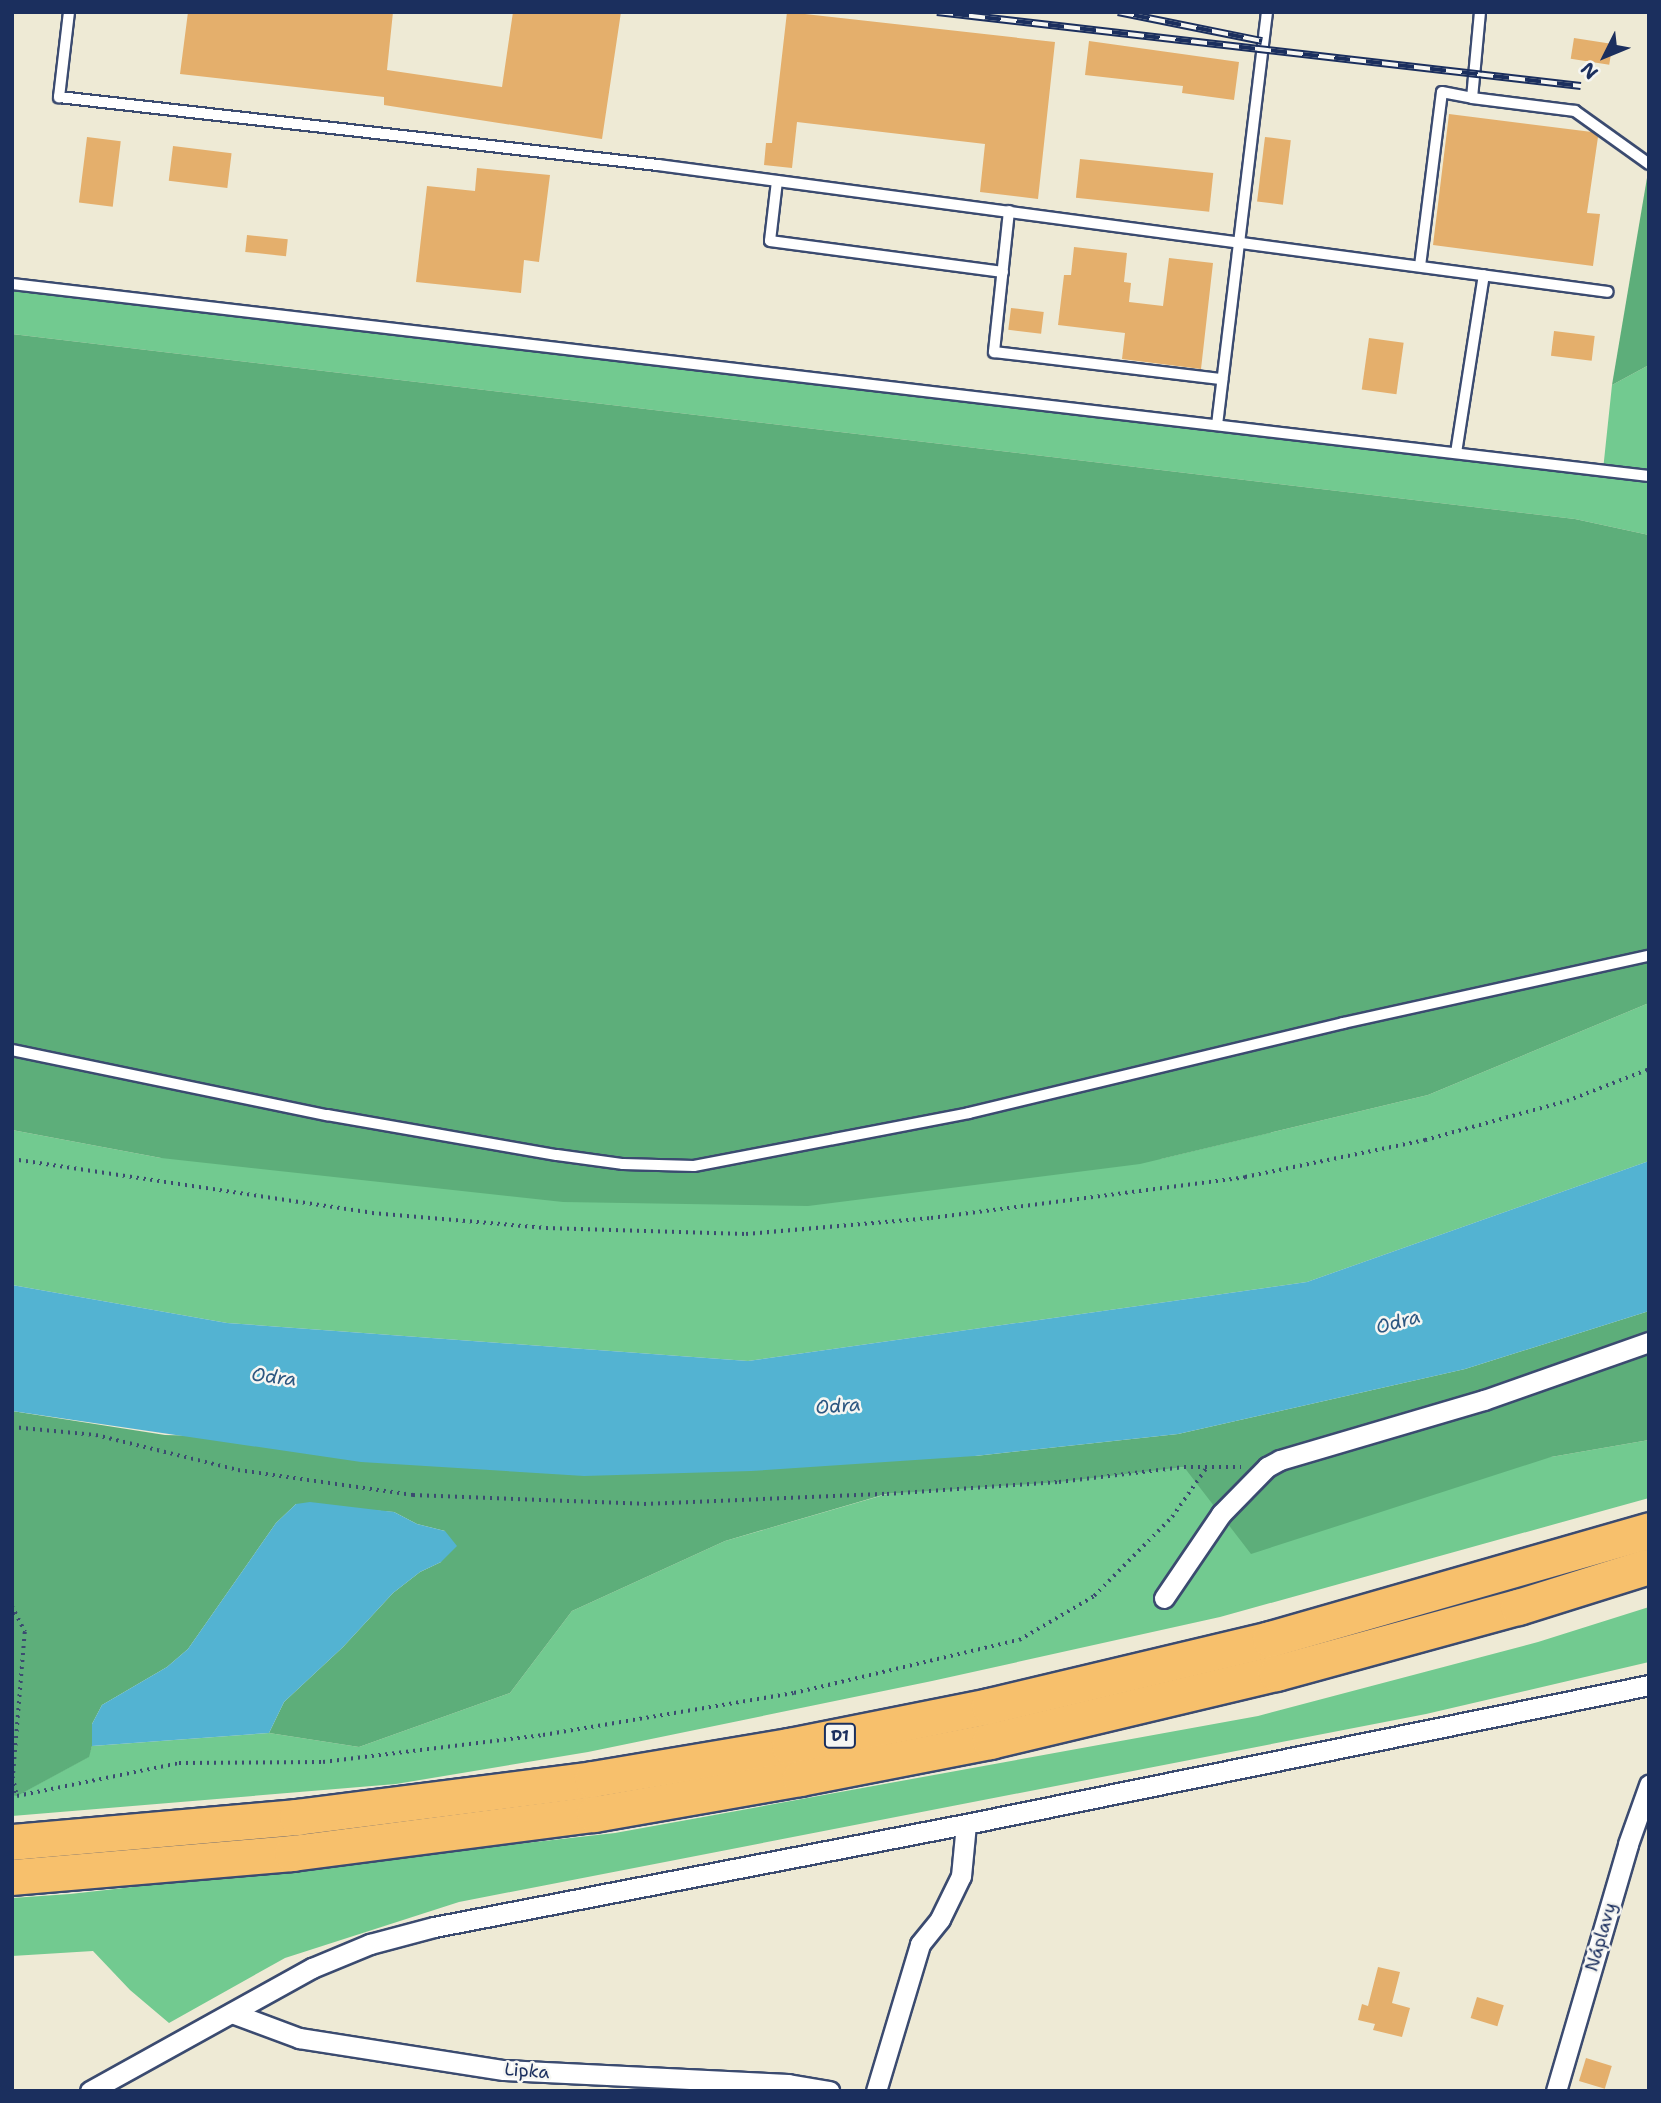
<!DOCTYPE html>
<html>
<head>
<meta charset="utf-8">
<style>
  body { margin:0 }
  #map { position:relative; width:1661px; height:2103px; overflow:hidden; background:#eeead5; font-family:"Shantell Sans",sans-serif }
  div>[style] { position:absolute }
  .green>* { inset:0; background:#72ca90 }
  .forest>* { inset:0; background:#5dae7a }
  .water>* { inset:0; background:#53b3d2 }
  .building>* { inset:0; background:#e4af6c; transform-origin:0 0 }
  .path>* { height:3.5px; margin-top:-1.75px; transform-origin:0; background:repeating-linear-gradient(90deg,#3b4b70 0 2px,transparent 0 7px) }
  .roads { filter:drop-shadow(2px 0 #3b4b70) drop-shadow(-2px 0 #3b4b70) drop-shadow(0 2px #3b4b70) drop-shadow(0 -2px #3b4b70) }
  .service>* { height:10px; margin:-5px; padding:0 5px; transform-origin:5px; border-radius:5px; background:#fff }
  .minor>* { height:19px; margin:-9.5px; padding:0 9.5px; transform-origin:9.5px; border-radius:9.5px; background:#fff }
  .motorway>* { height:35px; margin:-17.5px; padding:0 17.5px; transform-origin:17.5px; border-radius:17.5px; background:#f7c06c }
  .rail>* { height:8px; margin-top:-4px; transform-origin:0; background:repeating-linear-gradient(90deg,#f6f6f2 0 16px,#1b2f5e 0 32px); box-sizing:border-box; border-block:2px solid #1b2f5e }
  span { translate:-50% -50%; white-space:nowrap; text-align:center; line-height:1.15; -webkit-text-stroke:5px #f6f6f2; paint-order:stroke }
  .shield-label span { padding:2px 5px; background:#f6f6f2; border:2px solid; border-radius:5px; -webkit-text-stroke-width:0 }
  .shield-label { font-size:16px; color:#1b2f5e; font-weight:700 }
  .street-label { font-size:18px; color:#1b2f5e }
  .water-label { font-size:19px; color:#2c5781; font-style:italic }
  .frame { position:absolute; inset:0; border:14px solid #1b2f5e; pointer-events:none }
  .north { position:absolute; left:1570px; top:21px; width:70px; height:70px; -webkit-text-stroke:5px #f6f6f2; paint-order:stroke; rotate:227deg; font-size:19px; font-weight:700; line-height:28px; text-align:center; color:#1b2f5e }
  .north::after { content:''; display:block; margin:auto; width:24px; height:32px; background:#1b2f5e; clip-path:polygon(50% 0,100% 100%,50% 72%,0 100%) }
</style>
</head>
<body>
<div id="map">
  <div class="green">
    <i style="clip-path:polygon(12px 284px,1603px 470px,1612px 385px,1649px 365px,1649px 535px,1575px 519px,12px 334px)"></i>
    <i style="clip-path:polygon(1649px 1003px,1649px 1161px,1307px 1282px,748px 1361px,227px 1323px,12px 1285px,12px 1130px,161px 1158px,1160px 1159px,1428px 1095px)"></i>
    <i style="clip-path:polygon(1649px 1440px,1649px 1498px,1220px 1617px,932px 1681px,588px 1752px,396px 1784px,12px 1816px,12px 1795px,18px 1795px,88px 1757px,92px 1746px,269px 1733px,359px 1747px,510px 1693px,572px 1611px,725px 1541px,887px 1494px,1184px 1467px,1551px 1457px)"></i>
    <i style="clip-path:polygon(1649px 1607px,1649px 1662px,1426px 1714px,459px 1902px,285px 1958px,169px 2023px,130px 1990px,93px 1951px,12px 1956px,12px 1898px,70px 1894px,615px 1833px,1258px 1716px,1538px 1642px)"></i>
  </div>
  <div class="forest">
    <i style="clip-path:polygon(1649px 166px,1649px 365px,1612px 385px)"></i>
    <i style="clip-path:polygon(12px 334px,1575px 519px,1649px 535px,1649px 1003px,1428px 1095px,1140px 1164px,808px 1206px,563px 1202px,161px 1158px,12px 1130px)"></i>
    <i style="clip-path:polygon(1649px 1311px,1649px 1440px,1551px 1457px,1251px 1554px,1184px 1467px,1059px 1482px,886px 1494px,725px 1541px,572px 1611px,510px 1693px,359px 1747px,269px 1733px,284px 1702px,343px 1647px,393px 1593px,420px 1572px,441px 1562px,445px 1531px,417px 1524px,394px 1512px,296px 1504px,276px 1523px,188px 1649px,167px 1667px,102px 1705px,92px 1724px,92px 1746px,89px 1757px,17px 1796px,12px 1795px,12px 1411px,165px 1435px,975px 1456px,1178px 1434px,1465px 1369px)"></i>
  </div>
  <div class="water">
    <i style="clip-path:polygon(1649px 1161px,1649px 1311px,1465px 1369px,1178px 1434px,975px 1456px,751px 1471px,584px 1476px,361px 1462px,12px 1411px,12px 1285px,227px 1323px,748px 1361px,1307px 1282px)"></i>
    <i style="clip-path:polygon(310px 1502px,394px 1512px,417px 1524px,445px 1531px,457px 1546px,441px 1562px,420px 1572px,393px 1593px,343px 1647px,284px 1702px,269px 1733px,92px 1746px,92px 1724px,102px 1705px,167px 1667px,188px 1649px,276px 1523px,296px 1504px)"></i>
  </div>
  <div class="building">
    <i style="clip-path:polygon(188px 12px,393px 12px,387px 70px,502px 87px,513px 12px,621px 12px,602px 139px,384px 105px,384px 97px,180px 74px)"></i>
    <i style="clip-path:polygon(787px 12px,1055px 42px,1038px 199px,980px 192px,985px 144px,797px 122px,792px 168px,764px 165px,766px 143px,772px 143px)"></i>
    <i style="left:1574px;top:38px;width:39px;height:21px;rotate:9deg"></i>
    <i style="clip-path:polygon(1089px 41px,1239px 62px,1234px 100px,1182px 93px,1183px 86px,1085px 75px)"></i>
    <i style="clip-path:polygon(1449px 114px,1592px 132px,1598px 137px,1587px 213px,1600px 214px,1593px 266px,1433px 245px)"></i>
    <i style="left:87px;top:137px;width:34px;height:66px;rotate:7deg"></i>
    <i style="left:1265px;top:137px;width:26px;height:65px;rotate:7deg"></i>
    <i style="left:173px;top:146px;width:59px;height:35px;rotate:7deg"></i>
    <i style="left:1080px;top:159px;width:134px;height:39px;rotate:6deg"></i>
    <i style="clip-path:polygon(477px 168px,550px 175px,539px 262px,524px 260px,521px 293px,416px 282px,427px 186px,475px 191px)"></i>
    <i style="left:247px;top:235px;width:41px;height:17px;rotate:6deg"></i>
    <i style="clip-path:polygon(1074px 247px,1127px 253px,1124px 282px,1131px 283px,1129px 302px,1163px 306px,1169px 258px,1213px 263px,1201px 369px,1122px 359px,1125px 333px,1058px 325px,1064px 275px,1071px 275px)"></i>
    <i style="left:1011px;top:308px;width:33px;height:22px;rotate:7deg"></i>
    <i style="left:1554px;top:331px;width:41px;height:25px;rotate:7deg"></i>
    <i style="left:1369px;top:338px;width:35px;height:52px;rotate:8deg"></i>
    <i style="clip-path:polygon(1378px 1967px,1400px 1972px,1392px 2003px,1410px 2008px,1402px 2037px,1373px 2030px,1375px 2024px,1358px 2020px,1362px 2004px,1368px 2006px)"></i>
    <i style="left:1477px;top:1997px;width:28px;height:22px;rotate:17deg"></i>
    <i style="left:1586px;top:2058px;width:27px;height:24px;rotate:17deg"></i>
  </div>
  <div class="path">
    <i style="left:12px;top:1159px;width:364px;rotate:8.5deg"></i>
    <i style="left:372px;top:1213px;width:175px;rotate:4.9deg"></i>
    <i style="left:546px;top:1228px;width:200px;rotate:1.7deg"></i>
    <i style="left:746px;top:1234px;width:186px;rotate:-4.9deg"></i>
    <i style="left:931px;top:1218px;width:317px;rotate:-7.4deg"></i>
    <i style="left:1245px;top:1177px;width:184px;rotate:-11.6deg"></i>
    <i style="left:1425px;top:1140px;width:147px;rotate:-15.4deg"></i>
    <i style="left:1567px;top:1101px;width:88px;rotate:-21.3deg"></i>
    <i style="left:12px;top:1427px;width:84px;rotate:5.4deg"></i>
    <i style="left:96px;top:1435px;width:146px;rotate:13.8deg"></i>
    <i style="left:238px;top:1470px;width:177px;rotate:8.1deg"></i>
    <i style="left:413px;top:1495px;width:231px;rotate:2.2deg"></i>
    <i style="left:644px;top:1504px;width:243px;rotate:-2.4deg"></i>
    <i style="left:887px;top:1494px;width:172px;rotate:-4deg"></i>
    <i style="left:1059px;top:1482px;width:126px;rotate:-6.8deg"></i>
    <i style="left:1184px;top:1467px;width:57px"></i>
    <i style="left:12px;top:1606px;width:29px;rotate:63deg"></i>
    <i style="left:25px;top:1632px;width:145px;rotate:94.7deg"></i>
    <i style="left:13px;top:1777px;width:19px;rotate:78deg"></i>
    <i style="left:17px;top:1796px;width:165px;rotate:-11.5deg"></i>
    <i style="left:179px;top:1763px;width:144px;rotate:-0.4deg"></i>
    <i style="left:323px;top:1762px;width:222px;rotate:-7deg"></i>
    <i style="left:543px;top:1735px;width:254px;rotate:-9.5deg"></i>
    <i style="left:794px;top:1693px;width:231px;rotate:-13.3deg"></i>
    <i style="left:1019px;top:1640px;width:87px;rotate:-30.4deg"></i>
    <i style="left:1094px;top:1596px;width:111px;rotate:-45.4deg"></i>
    <i style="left:1172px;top:1517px;width:61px;rotate:-55deg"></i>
  </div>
  <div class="roads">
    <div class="service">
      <i style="left:69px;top:12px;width:86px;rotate:96.7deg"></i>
      <i style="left:59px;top:97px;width:603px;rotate:6.48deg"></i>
      <i style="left:658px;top:165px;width:958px;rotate:7.61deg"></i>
      <i style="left:1480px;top:12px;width:86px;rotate:95.3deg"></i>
      <i style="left:1472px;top:98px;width:104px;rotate:7.2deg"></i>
      <i style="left:1575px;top:111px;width:91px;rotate:35.6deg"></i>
      <i style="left:777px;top:181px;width:60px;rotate:96.7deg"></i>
      <i style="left:770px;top:241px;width:235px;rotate:7.6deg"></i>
      <i style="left:1009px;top:211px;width:142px;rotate:96.1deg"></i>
      <i style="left:994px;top:352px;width:230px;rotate:6.8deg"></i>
      <i style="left:1420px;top:266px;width:175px;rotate:-82.8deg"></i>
      <i style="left:1442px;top:92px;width:31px;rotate:11deg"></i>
      <i style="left:12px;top:284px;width:1648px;rotate:6.69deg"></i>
      <i style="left:1217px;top:425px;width:416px;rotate:-83.1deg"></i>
      <i style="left:1456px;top:453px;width:180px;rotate:-81.1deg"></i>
      <i style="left:12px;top:1050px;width:322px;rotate:11.7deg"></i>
      <i style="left:327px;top:1115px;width:233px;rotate:9.9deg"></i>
      <i style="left:557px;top:1155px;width:67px;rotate:7.8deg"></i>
      <i style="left:623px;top:1164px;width:71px;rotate:1.6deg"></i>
      <i style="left:694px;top:1166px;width:280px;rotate:-10.9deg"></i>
      <i style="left:969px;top:1113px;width:385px;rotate:-13.5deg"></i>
      <i style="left:1343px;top:1023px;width:313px;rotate:-12.4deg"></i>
    </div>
    <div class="minor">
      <i style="left:1164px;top:1598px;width:102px;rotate:-55.8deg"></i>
      <i style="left:1221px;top:1514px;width:66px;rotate:-45.6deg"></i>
      <i style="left:1267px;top:1467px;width:15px;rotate:-28deg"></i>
      <i style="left:1280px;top:1460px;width:213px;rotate:-16.4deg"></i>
      <i style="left:1484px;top:1400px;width:175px;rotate:-19.4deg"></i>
      <i style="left:232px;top:2013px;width:72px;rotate:20.5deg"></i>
      <i style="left:299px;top:2038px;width:207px;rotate:8.9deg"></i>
      <i style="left:504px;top:2070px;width:284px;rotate:2.8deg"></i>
      <i style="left:788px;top:2084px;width:42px;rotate:9.7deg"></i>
      <i style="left:90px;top:2091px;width:254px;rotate:-29deg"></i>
      <i style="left:312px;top:1968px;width:63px;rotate:-22.5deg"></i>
      <i style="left:370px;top:1944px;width:66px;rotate:-14.9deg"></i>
      <i style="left:434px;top:1927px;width:542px;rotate:-10.96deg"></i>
      <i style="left:966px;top:1824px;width:697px;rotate:-11.5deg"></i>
      <i style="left:876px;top:2091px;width:153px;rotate:-73.3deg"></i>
      <i style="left:920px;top:1944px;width:32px;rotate:-51deg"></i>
      <i style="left:940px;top:1919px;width:48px;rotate:-64deg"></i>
      <i style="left:961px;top:1876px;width:52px;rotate:-84.5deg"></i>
      <i style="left:1556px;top:2091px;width:257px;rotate:-73.7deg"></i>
      <i style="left:1628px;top:1844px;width:63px;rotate:-70.4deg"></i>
    </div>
    <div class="motorway">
      <i style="left:12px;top:1842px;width:286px;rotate:-5deg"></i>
      <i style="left:297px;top:1817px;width:297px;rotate:-7.3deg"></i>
      <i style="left:592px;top:1779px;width:200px;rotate:-9.5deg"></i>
      <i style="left:789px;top:1746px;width:204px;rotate:-11.3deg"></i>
      <i style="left:989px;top:1706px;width:289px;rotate:-13.4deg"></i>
      <i style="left:1270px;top:1639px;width:394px;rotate:-16deg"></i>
      <i style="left:12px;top:1877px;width:281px;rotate:-4.9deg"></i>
      <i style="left:292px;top:1853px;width:305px;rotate:-7.4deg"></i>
      <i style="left:594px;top:1814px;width:209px;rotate:-9.9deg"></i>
      <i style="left:800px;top:1778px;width:194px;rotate:-11deg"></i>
      <i style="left:990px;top:1741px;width:294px;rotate:-13.4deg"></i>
      <i style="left:1276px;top:1673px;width:251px;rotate:-15.3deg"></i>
      <i style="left:1518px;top:1607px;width:137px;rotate:-17.4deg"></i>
    </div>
  </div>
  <div class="rail">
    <i style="left:937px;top:12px;width:648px;rotate:6.55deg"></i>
    <i style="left:1118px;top:12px;width:147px;rotate:11.4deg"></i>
  </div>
  <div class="shield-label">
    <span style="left:840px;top:1736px">D1</span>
  </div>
  <div class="street-label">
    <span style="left:1601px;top:1937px;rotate:-74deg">Náplavy</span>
    <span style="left:527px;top:2071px;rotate:4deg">Lipka</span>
  </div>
  <div class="water-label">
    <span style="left:1398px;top:1322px;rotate:-15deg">Odra</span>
    <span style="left:274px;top:1377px;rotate:7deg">Odra</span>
    <span style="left:838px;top:1406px;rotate:-4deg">Odra</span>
  </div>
  <div class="frame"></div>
  <div class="north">N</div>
</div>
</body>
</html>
